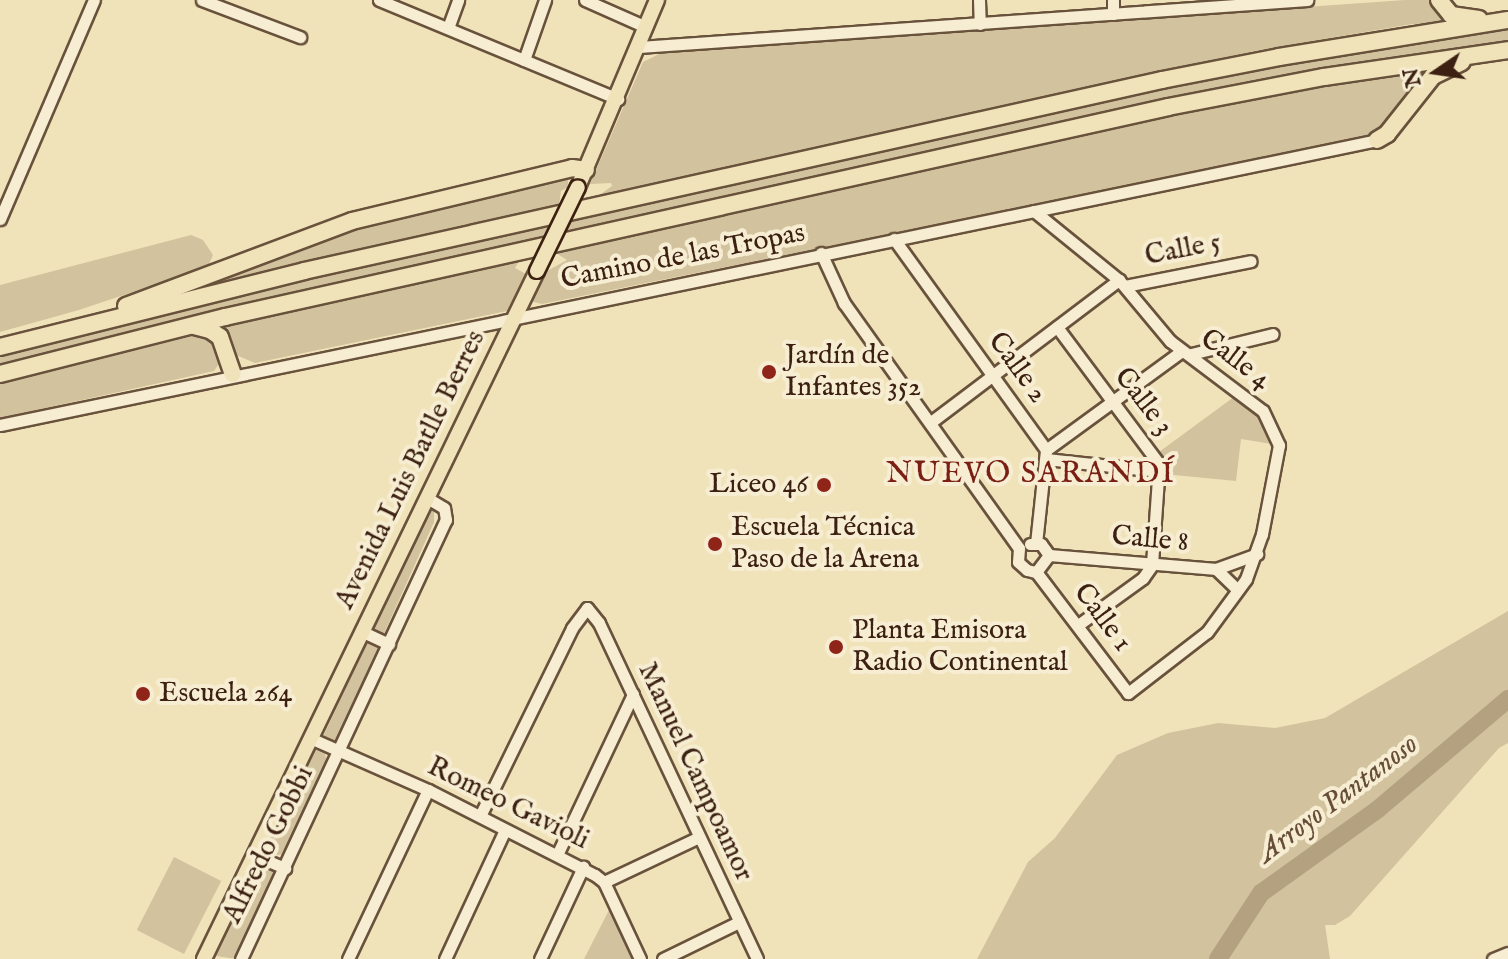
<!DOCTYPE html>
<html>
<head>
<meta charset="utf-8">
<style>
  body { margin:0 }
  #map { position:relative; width:1508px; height:959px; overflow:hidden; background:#f1e3b9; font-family:"IM FELL English",serif }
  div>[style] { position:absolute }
  .green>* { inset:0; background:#d2c29d; transform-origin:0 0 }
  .river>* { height:18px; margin:-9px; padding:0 9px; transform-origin:9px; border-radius:9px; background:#b3a180 }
  .roads { filter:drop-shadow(2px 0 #69523c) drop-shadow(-2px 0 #69523c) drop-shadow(0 2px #69523c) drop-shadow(0 -2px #69523c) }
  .minor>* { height:11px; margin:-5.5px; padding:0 5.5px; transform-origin:5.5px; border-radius:5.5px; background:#f6edd2 }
  .major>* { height:14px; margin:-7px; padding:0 7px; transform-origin:7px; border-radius:7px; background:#f1e3b9 }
  .highway>* { height:16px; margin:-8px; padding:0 8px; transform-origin:8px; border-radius:8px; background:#f1e3b9 }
  .bridges { filter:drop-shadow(2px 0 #3c2112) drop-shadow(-2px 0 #3c2112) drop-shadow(0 2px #3c2112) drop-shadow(0 -2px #3c2112) }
  .major-bridge>* { height:14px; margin:-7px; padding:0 7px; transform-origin:7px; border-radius:7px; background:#f1e3b9 }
  .dots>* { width:22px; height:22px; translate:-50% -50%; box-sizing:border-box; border:4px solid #f6edd2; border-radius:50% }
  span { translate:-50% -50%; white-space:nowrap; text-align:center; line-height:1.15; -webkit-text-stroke:8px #f6edd2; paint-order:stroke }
  .street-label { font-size:28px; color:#3c2112 }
  .poi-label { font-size:28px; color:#3c2112 }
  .left { translate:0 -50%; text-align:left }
  .right { translate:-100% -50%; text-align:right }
  .neighbourhood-label { font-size:30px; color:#7a1f14; letter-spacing:2px }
  .water-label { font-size:30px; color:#664e38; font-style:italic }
  .north { position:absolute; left:1396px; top:32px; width:80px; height:80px; -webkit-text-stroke:6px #f6edd2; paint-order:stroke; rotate:257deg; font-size:22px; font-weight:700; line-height:32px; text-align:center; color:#3c2112 }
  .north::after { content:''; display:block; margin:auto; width:28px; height:36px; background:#3c2112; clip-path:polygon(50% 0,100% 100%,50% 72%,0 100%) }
</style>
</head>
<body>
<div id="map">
  <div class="green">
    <i style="clip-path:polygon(1405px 0,1431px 0,1452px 23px,1412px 24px,1254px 51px,598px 196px,612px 186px,611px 183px,590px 184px,643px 62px,661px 53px)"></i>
    <i style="clip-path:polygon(1508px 28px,1508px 42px,1281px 79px,0 369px,0 354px,201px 302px,1228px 75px,1330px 54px)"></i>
    <i style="clip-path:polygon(1439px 64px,1390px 122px,1369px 137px,542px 304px,530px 301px,547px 271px,567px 260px,556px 253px,561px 251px,1316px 84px)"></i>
    <i style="clip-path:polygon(568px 179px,568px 187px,561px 191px,559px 205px,186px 289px,352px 227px)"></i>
    <i style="clip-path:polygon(191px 235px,203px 240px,213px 255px,209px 264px,201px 269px,79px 310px,0 332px,0 285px)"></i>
    <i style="clip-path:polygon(520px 260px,515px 268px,526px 274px,507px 311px,255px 363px,236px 355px,229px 338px,217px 329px)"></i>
    <i style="clip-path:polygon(201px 334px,210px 335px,223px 358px,214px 371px,0 418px,0 383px)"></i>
    <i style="clip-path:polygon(1238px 394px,1257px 410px,1272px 444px,1241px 439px,1236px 481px,1164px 474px,1159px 452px)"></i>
    <i style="clip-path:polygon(430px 507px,434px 510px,434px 522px,335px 743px,322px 739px)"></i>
    <i style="clip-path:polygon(1508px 611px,1508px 743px,1499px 748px,1350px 916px,1335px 925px,1325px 925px,1330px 959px,977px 959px,1028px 862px,1055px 838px,1117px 755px,1168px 733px,1218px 723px,1275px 728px,1325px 718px)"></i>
    <i style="clip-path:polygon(313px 749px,325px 754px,327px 762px,287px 854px,267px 856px,266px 850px)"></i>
    <i style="left:174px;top:857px;width:53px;height:82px;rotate:27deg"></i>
    <i style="clip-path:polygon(259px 864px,273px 867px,278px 874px,237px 959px,216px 956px,234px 909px)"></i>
    <i style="clip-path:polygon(609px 910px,612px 911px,636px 959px,584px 959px)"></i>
  </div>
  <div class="river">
    <i style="left:1218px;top:959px;width:79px;rotate:-56.9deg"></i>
    <i style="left:1261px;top:893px;width:143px;rotate:-35.6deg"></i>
    <i style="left:1377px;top:810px;width:172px;rotate:-40.3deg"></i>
  </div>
  <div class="roads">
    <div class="minor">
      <i style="left:202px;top:0;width:105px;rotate:20.7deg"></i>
      <i style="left:379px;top:0;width:259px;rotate:22.5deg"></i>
      <i style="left:585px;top:0;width:67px;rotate:23.9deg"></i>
      <i style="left:979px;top:0;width:24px;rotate:88deg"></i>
      <i style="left:1113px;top:14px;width:14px;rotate:-90deg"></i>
      <i style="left:448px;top:28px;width:30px;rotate:-70deg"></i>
      <i style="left:639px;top:47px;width:670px;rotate:-4.02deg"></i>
      <i style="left:524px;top:60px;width:64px;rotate:-70.7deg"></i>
      <i style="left:1034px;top:211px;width:109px;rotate:39.1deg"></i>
      <i style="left:1119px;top:280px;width:80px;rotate:50.1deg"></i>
      <i style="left:1170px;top:341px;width:116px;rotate:37deg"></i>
      <i style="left:1263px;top:411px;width:38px;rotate:65deg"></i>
      <i style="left:1279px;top:445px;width:91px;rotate:100.8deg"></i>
      <i style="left:1262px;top:534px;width:48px;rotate:109.6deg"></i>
      <i style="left:1246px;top:579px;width:66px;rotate:126.3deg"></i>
      <i style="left:1207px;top:632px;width:100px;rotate:142.3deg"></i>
      <i style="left:1128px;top:693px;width:152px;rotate:-127.2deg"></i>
      <i style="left:0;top:219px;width:238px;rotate:-66.8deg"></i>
      <i style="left:894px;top:239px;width:260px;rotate:54.2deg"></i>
      <i style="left:1046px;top:450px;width:94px;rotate:96.1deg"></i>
      <i style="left:821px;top:253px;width:55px;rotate:65.3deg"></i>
      <i style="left:844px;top:303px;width:301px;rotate:54.5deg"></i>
      <i style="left:1125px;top:286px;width:128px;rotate:-11.2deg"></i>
      <i style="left:1057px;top:327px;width:171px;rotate:53.3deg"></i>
      <i style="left:1159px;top:464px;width:101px;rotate:94deg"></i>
      <i style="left:1152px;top:565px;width:16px;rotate:125deg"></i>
      <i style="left:1143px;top:578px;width:80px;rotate:144.1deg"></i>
      <i style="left:1191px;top:354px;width:84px;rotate:-13.7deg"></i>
      <i style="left:931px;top:422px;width:236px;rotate:-37.1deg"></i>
      <i style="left:0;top:425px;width:1406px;rotate:-11.69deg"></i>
      <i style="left:1046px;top:450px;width:168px;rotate:-36.1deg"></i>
      <i style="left:1046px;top:459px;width:114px;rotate:6.1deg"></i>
      <i style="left:1030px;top:544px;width:11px"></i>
      <i style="left:1041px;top:544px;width:14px;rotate:54deg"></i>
      <i style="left:1049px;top:555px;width:21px;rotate:127deg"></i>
      <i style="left:1019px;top:548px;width:14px;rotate:94deg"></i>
      <i style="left:1018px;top:562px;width:12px;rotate:42deg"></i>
      <i style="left:1027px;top:570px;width:9px;rotate:13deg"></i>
      <i style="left:1049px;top:555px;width:168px;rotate:4.8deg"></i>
      <i style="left:1216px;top:569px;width:30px;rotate:44deg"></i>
      <i style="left:1216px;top:569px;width:44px;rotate:-20.1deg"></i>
      <i style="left:361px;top:631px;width:31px;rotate:25deg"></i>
      <i style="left:310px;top:738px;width:129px;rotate:23.8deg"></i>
      <i style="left:428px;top:790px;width:187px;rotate:27deg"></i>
      <i style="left:595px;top:875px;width:11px;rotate:38deg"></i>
      <i style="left:604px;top:882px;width:85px;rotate:64.9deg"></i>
      <i style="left:480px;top:816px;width:209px;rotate:-63.9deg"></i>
      <i style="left:572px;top:628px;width:25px;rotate:-53deg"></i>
      <i style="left:587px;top:608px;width:19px;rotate:51deg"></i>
      <i style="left:599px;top:623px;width:371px;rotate:64.8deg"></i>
      <i style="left:254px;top:855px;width:34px;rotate:23deg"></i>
      <i style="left:557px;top:855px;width:178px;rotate:-64.7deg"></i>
      <i style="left:604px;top:882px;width:105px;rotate:-25.3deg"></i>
      <i style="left:241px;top:959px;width:485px;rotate:-65deg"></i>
      <i style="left:446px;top:520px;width:12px;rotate:-99deg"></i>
      <i style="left:444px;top:508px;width:21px;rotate:-149deg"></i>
      <i style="left:348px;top:959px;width:187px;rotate:-64.7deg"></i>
      <i style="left:445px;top:959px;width:142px;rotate:-65.1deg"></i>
      <i style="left:540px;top:959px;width:102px;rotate:-64.9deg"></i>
      <i style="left:663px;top:959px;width:85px;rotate:-26deg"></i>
      <i style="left:1493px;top:959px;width:16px;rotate:-22deg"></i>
    </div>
    <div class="major">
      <i style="left:578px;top:187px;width:203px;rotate:-67.1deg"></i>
      <i style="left:204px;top:959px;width:764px;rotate:-64.17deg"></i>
    </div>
    <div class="highway">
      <i style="left:1439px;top:0;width:19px;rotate:51deg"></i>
      <i style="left:1451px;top:15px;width:28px;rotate:8deg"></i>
      <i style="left:1377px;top:140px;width:12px;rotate:-31deg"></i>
      <i style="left:1387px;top:134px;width:74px;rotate:-51.6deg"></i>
      <i style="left:1433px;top:76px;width:32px;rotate:-26deg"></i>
      <i style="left:126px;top:306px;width:241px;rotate:-20.6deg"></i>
      <i style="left:352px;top:221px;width:226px;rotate:-13.5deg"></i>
      <i style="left:572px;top:168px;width:14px;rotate:8deg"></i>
      <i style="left:194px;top:326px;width:16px;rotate:14deg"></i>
      <i style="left:210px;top:330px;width:12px;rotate:35deg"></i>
      <i style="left:220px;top:337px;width:39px;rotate:71deg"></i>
      <i style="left:0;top:347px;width:313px;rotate:-14deg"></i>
      <i style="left:304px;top:271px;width:879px;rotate:-12.55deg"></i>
      <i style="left:1162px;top:80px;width:119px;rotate:-11.1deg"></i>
      <i style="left:1279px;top:57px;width:232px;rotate:-9.2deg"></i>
      <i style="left:0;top:374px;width:232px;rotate:-14.2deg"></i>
      <i style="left:225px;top:317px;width:966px;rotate:-12.55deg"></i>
      <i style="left:1168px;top:107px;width:159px;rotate:-10.9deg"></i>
      <i style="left:1324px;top:77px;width:186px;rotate:-8.3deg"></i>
    </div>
  </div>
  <div class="bridges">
    <div class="major-bridge">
      <i style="left:537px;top:271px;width:93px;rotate:-64deg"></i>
    </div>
  </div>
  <div class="dots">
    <i style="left:769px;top:372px;background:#8f2418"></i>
    <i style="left:824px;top:485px;background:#8f2418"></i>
    <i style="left:715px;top:544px;background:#8f2418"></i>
    <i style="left:836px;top:647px;background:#8f2418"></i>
    <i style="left:143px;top:694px;background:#8f2418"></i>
  </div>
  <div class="street-label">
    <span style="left:1183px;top:250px;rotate:-11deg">Calle 5</span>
    <span style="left:683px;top:257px;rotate:-11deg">Camino de las Tropas</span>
    <span style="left:1235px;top:360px;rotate:37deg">Calle 4</span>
    <span style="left:1017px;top:368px;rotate:54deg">Calle 2</span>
    <span style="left:1143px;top:402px;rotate:52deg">Calle 3</span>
    <span style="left:411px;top:470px;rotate:-64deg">Avenida Luis Batlle Berres</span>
    <span style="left:1150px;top:540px;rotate:5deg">Calle 8</span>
    <span style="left:1102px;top:618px;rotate:53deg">Calle 1</span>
    <span style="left:695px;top:772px;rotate:65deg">Manuel Campoamor</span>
    <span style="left:508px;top:804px;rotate:26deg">Romeo Gavioli</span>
    <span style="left:269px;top:845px;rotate:-64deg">Alfredo Gobbi</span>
  </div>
  <div class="poi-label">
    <span class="left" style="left:785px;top:372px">Jardín de<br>Infantes 352</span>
    <span class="right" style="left:808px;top:485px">Liceo 46</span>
    <span class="left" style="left:731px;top:544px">Escuela Técnica<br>Paso de la Arena</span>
    <span class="left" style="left:852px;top:647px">Planta Emisora<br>Radio Continental</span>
    <span class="left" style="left:159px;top:694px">Escuela 264</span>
  </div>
  <div class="neighbourhood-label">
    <span style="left:1031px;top:474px">NUEVO SARANDÍ</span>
  </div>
  <div class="water-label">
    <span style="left:1338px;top:799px;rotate:-37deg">Arroyo Pantanoso</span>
  </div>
  <div class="north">N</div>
</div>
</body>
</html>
